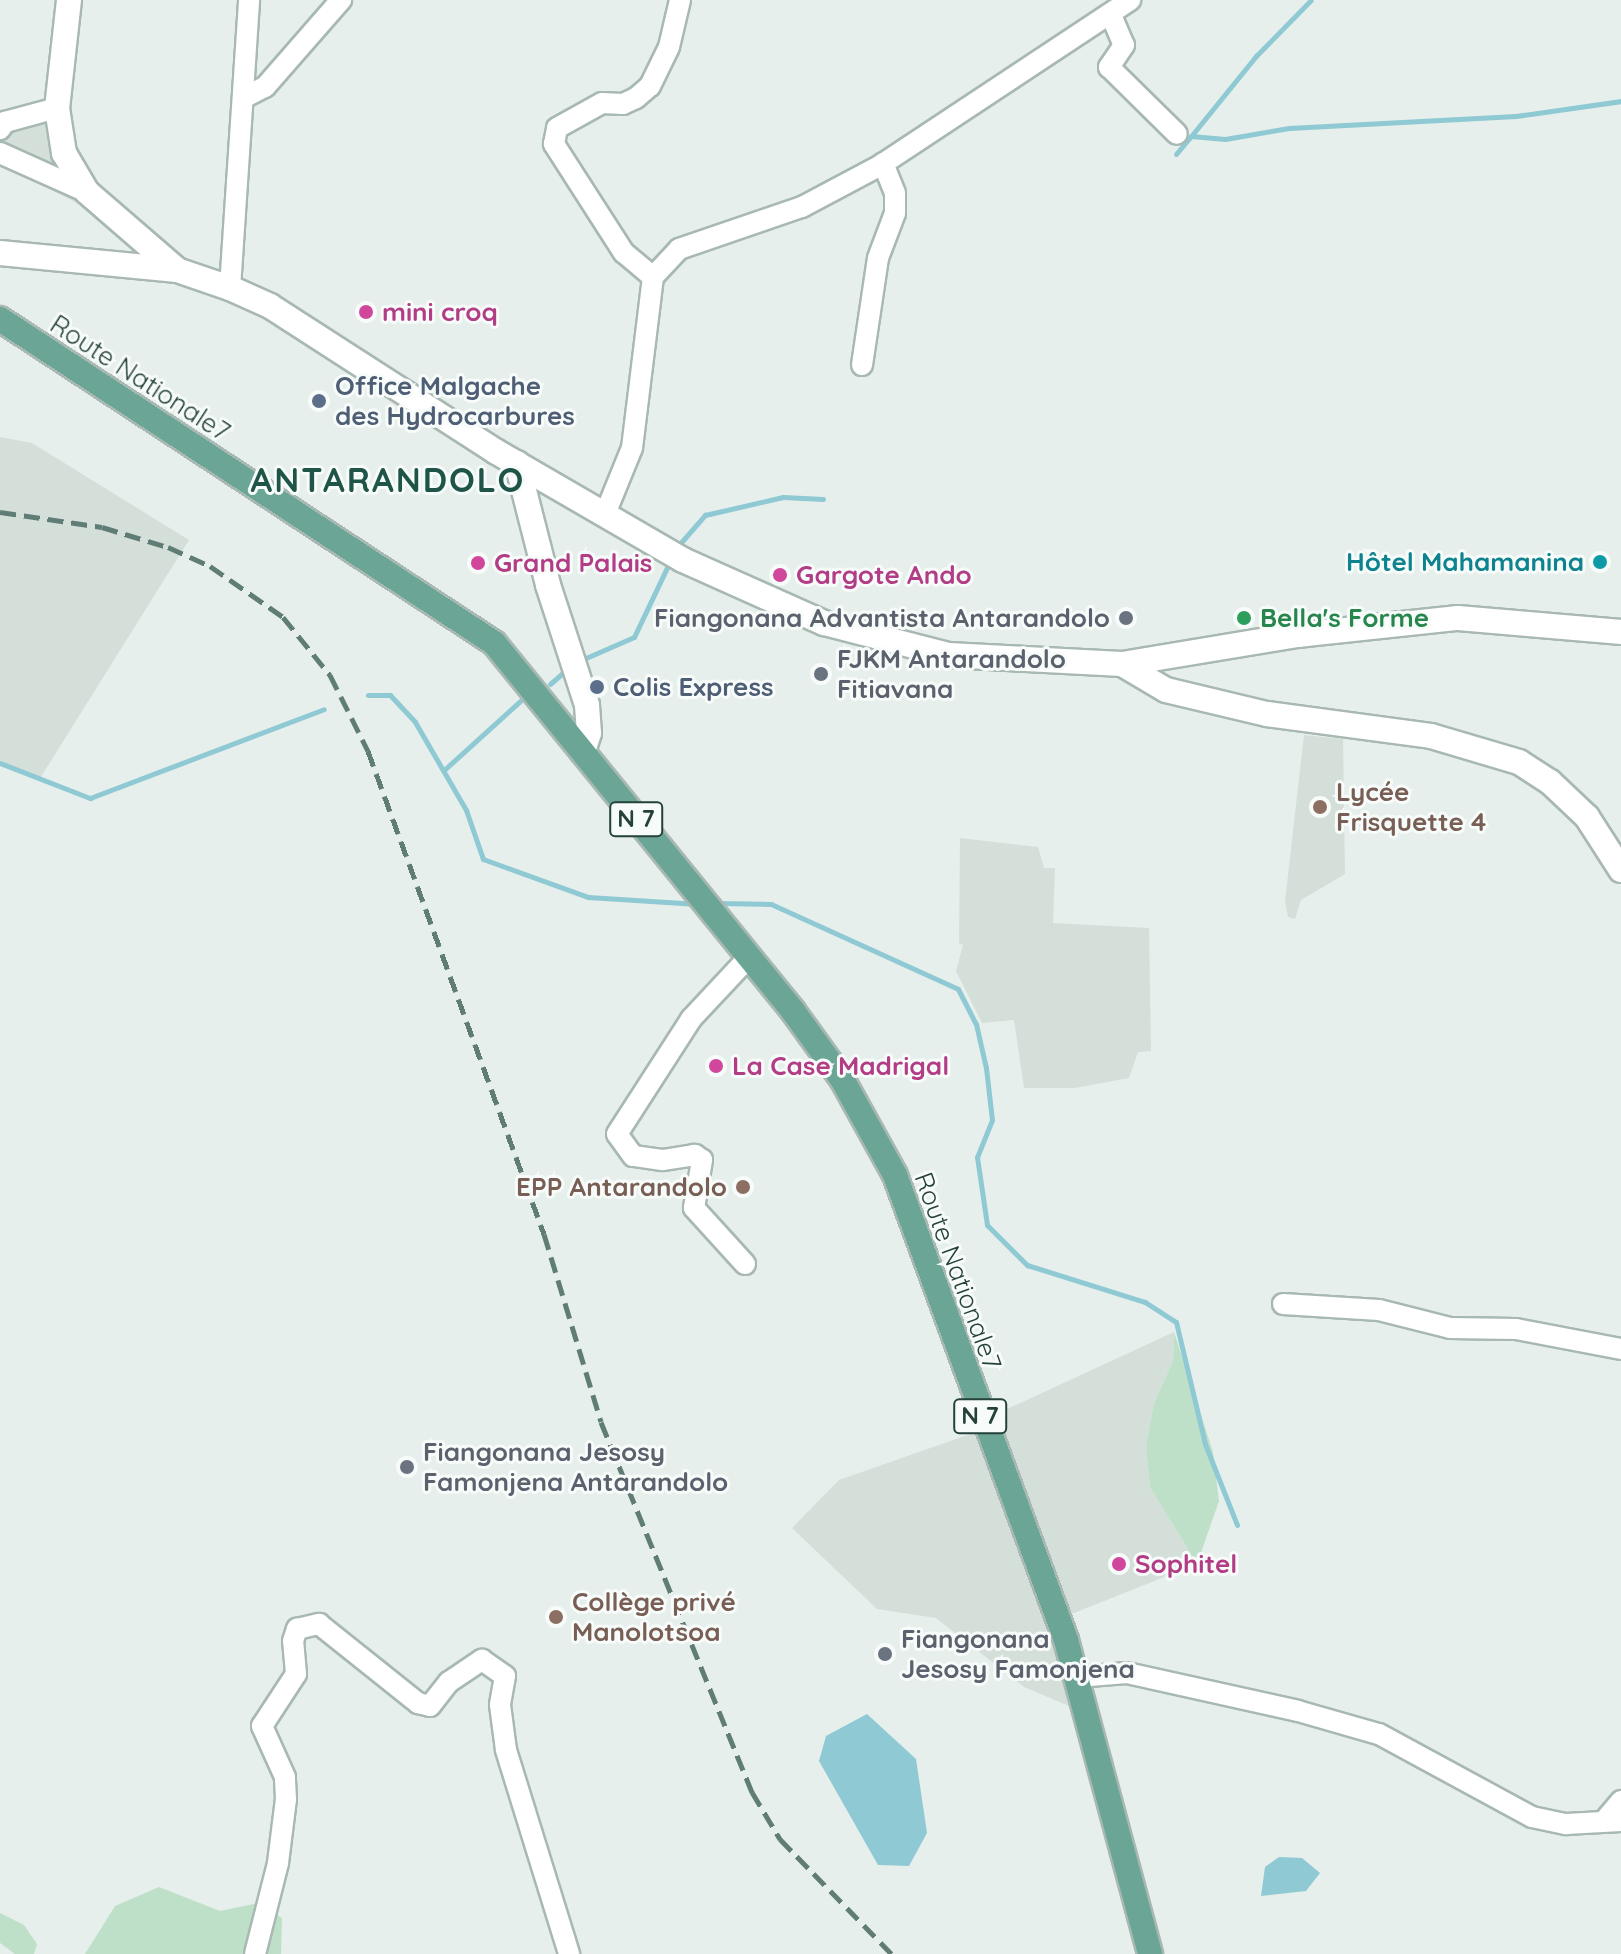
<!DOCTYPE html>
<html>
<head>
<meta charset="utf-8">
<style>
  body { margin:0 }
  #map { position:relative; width:1621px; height:1954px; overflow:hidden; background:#e6efeb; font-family:Quicksand,sans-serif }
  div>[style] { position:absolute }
  .built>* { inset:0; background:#d4dfda }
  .green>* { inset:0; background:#bfe0c8 }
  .water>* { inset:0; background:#8ec9d4 }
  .stream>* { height:5px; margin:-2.5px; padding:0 2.5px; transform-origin:2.5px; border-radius:2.5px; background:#8ec9d4 }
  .roads { filter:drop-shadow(2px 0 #a8b8b2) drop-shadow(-2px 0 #a8b8b2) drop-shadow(0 2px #a8b8b2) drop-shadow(0 -2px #a8b8b2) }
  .street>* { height:20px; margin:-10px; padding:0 10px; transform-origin:10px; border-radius:10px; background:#fff }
  .secondary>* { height:24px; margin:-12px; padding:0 12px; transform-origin:12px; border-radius:12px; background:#fff }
  .primary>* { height:24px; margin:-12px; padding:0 12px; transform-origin:12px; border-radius:12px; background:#6aa596 }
  .rail>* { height:5px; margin-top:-2.5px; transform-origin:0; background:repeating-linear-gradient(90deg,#5f7d75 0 16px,transparent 0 24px) }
  .dots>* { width:22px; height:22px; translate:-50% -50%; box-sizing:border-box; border:4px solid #f7fbf9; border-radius:50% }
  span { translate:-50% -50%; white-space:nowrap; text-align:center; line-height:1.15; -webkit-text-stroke:6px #f7fbf9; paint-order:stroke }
  .shield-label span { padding:2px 6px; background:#f7fbf9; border:2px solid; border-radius:6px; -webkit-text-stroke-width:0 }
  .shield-label { font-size:24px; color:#24423a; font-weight:700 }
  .hotel-label { font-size:26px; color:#b23c85; font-weight:700 }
  .left { translate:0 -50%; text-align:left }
  .street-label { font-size:26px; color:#24423a }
  .service-label { font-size:26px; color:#4e5e75; font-weight:700 }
  .culture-label { font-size:26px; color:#0d838f; font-weight:700 }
  .right { translate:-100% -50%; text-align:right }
  .worship-label { font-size:26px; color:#5b616d; font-weight:700 }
  .leisure-label { font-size:26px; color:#27864d; font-weight:700 }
  .education-label { font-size:26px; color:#785e54; font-weight:700 }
  .district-label { font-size:34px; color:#1f5548; font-weight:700; letter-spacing:2px }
</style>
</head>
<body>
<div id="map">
  <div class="built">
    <i style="clip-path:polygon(46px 114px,89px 201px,85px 207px,0 164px,0 134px)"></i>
    <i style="clip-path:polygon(0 437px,32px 443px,189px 540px,39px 780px,0 764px)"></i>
    <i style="clip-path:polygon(1304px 735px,1343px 739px,1345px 874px,1301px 900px,1295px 919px,1288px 917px,1285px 901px)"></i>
    <i style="clip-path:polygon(960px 838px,1038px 847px,1044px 868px,1055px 868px,1053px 923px,1149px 928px,1151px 1051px,1138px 1052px,1129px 1078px,1075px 1088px,1024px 1088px,1014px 1020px,982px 1023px,956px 971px,963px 945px,959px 943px)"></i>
    <i style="clip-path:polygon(1174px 1332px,1173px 1361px,1154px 1403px,1146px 1446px,1150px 1487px,1197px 1564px,1064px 1617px,992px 1416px)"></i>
    <i style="clip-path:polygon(976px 1432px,1047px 1611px,1076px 1709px,1024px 1687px,936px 1618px,877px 1609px,792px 1528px,839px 1480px)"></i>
  </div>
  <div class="green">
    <i style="clip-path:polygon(1174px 1332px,1213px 1452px,1219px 1501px,1197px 1564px,1150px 1487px,1146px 1446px,1154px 1403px,1173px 1361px)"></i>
    <i style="clip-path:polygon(159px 1887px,220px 1911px,258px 1903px,282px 1918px,281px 1954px,85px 1954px,115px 1906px)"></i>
    <i style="clip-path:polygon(0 1913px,24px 1925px,37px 1944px,34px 1954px,15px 1954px,0 1943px)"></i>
  </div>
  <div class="water">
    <i style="clip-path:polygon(867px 1714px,916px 1759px,927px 1833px,909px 1866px,878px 1865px,819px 1761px,826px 1736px)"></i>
    <i style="clip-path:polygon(1279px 1857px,1302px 1858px,1320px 1873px,1306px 1891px,1261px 1896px,1265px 1867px)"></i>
  </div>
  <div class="stream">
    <i style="left:1192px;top:135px;width:102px;rotate:-51deg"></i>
    <i style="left:1256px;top:56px;width:78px;rotate:-45.5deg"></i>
    <i style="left:1176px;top:154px;width:23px;rotate:-50deg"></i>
    <i style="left:1191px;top:136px;width:34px;rotate:5deg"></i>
    <i style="left:1225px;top:139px;width:65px;rotate:-9.8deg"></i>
    <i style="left:1289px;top:128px;width:227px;rotate:-3deg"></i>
    <i style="left:1516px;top:116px;width:106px;rotate:-8.1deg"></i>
    <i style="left:677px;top:547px;width:43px;rotate:-48.8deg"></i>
    <i style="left:705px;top:515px;width:80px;rotate:-13deg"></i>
    <i style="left:783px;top:497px;width:40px;rotate:2.9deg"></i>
    <i style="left:579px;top:661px;width:60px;rotate:-23.6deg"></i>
    <i style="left:634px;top:637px;width:86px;rotate:-64.6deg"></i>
    <i style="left:550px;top:684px;width:23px;rotate:-41deg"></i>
    <i style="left:368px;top:695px;width:22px"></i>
    <i style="left:390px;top:695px;width:37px;rotate:47deg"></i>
    <i style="left:415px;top:722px;width:102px;rotate:59.9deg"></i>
    <i style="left:466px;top:810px;width:52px;rotate:70.9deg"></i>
    <i style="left:483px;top:859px;width:112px;rotate:19.9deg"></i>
    <i style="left:588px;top:897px;width:110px;rotate:3.6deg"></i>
    <i style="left:0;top:763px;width:97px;rotate:21.3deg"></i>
    <i style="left:90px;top:798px;width:250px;rotate:-20.8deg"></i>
    <i style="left:444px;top:770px;width:103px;rotate:-42.2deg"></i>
    <i style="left:716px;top:903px;width:55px;rotate:1deg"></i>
    <i style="left:771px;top:904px;width:205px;rotate:24.4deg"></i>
    <i style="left:958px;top:989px;width:39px;rotate:63deg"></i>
    <i style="left:976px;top:1024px;width:45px;rotate:77.2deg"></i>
    <i style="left:986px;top:1068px;width:52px;rotate:83.4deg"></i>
    <i style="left:992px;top:1120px;width:40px;rotate:112deg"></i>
    <i style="left:977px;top:1157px;width:69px;rotate:81.6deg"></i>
    <i style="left:987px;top:1225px;width:57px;rotate:45deg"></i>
    <i style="left:1027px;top:1265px;width:124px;rotate:17.4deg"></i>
    <i style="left:1145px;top:1302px;width:37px;rotate:33deg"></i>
    <i style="left:1176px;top:1322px;width:125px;rotate:76.6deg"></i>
    <i style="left:1205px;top:1444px;width:87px;rotate:68.4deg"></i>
  </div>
  <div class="roads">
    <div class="street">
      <i style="left:1111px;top:15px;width:33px;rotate:67deg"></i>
      <i style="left:1124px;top:45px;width:27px;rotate:124deg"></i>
      <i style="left:1109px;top:67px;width:95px;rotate:44.6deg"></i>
      <i style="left:243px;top:98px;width:25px;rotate:-27deg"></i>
      <i style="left:265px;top:87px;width:116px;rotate:-48.9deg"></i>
      <i style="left:0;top:129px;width:9px;rotate:-54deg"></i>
      <i style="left:5px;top:122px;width:54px;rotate:-15.1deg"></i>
      <i style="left:0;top:153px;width:95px;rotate:24.1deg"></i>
      <i style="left:653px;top:277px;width:38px;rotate:-140deg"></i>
      <i style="left:624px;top:253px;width:130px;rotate:-122.7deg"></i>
      <i style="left:554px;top:144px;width:16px;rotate:-79deg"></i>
      <i style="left:557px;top:128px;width:51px;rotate:-29.1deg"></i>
      <i style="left:602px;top:103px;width:21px;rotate:3deg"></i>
      <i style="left:623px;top:104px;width:14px;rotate:-25deg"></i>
      <i style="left:636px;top:98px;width:18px;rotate:-41deg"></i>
      <i style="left:650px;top:86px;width:43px;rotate:-64deg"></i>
      <i style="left:669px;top:47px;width:48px;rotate:-76.8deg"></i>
      <i style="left:230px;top:288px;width:289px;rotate:-86.2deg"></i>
      <i style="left:862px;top:365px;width:108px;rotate:-81.5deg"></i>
      <i style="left:878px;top:258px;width:48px;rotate:-69.3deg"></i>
      <i style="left:895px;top:213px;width:20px;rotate:-90deg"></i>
      <i style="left:895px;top:193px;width:32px;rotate:-112deg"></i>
      <i style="left:605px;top:514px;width:71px;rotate:-67.8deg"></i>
      <i style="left:632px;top:448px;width:172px;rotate:-83deg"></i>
      <i style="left:653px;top:277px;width:38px;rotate:-47deg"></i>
      <i style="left:679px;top:249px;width:130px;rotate:-18.9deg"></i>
      <i style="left:802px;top:207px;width:89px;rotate:-28deg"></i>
      <i style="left:881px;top:165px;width:299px;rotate:-33.5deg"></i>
      <i style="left:745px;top:1264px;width:76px;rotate:-132.3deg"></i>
      <i style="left:694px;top:1208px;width:49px;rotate:-80.5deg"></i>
      <i style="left:702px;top:1160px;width:9px;rotate:-144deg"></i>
      <i style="left:695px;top:1155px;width:33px;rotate:171deg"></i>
      <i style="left:662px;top:1160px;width:29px;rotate:-172deg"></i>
      <i style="left:633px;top:1156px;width:27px;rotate:-126deg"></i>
      <i style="left:617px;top:1134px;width:137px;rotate:-57.2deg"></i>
      <i style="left:691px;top:1019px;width:83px;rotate:-46.9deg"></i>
      <i style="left:1283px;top:1304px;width:96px;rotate:3.6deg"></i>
      <i style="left:1379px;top:1310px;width:73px;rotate:14.2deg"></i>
      <i style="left:1450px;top:1328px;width:66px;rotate:0.9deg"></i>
      <i style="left:1516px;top:1329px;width:107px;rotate:10.8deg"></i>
      <i style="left:1077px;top:1677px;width:50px;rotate:-4.6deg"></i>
      <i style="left:1127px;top:1673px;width:175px;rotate:12.5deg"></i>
      <i style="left:1298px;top:1711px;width:84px;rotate:15.9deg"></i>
      <i style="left:1379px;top:1734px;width:174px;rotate:28.5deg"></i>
      <i style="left:1532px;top:1817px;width:35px;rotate:12deg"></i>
      <i style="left:1566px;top:1824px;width:55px;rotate:-3.1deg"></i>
      <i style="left:1605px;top:1820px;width:25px;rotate:-50deg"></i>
      <i style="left:255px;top:1954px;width:94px;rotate:-75.8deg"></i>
      <i style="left:278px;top:1863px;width:64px;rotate:-82.9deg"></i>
      <i style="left:286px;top:1799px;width:22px;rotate:-93deg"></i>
      <i style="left:285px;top:1777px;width:56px;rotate:-114.3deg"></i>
      <i style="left:262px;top:1726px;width:62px;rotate:-56.8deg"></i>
      <i style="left:296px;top:1674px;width:33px;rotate:-95deg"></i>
      <i style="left:293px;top:1641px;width:13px;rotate:-72deg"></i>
      <i style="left:297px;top:1629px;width:23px;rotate:-13deg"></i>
      <i style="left:319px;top:1624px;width:127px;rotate:38.6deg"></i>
      <i style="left:418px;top:1703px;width:12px;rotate:14deg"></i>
      <i style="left:430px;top:1706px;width:31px;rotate:-52deg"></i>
      <i style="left:449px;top:1682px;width:40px;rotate:-34deg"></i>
      <i style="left:482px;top:1660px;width:28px;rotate:35deg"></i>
      <i style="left:505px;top:1676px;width:29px;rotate:100deg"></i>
      <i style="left:500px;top:1705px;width:45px;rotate:82.4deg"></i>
      <i style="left:506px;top:1750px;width:214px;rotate:72.8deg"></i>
    </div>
    <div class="secondary">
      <i style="left:69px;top:0;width:109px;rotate:96.3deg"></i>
      <i style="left:57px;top:108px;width:46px;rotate:81.2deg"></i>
      <i style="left:64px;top:153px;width:45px;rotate:59.5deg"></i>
      <i style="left:87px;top:192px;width:119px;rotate:40.9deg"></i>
      <i style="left:0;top:253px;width:178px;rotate:5.5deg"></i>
      <i style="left:177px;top:270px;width:56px;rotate:18.8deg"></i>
      <i style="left:230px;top:288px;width:44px;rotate:24.2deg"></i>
      <i style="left:270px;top:306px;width:268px;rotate:32.8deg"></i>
      <i style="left:495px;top:451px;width:217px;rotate:30.1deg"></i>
      <i style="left:683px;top:560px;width:154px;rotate:24.1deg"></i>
      <i style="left:824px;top:623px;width:129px;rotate:14.4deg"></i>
      <i style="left:949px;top:655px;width:173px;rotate:3deg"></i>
      <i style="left:1122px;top:664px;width:178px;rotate:-9.4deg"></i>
      <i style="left:1298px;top:635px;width:161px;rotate:-6.1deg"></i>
      <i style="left:1458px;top:618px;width:164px;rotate:4.9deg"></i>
      <i style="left:517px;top:463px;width:126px;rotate:75.7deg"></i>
      <i style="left:548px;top:585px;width:126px;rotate:72deg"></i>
      <i style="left:587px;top:705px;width:28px;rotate:86deg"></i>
      <i style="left:589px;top:733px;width:20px;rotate:108deg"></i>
      <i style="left:1122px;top:664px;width:51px;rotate:30.6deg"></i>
      <i style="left:1166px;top:690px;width:104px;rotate:13.4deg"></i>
      <i style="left:1267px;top:714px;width:165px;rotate:7.6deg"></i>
      <i style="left:1431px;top:736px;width:92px;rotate:16.5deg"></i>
      <i style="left:1519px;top:762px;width:37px;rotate:33deg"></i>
      <i style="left:1550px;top:782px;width:51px;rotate:43.4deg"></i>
      <i style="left:1587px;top:817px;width:63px;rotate:57.3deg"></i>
    </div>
    <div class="primary">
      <i style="left:0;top:319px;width:591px;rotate:33.26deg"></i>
      <i style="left:494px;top:643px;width:474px;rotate:50.9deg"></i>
      <i style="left:793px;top:1011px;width:84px;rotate:54.2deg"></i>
      <i style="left:842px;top:1079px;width:110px;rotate:61.1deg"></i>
      <i style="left:895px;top:1175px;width:495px;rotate:69.8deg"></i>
      <i style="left:1066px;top:1640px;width:325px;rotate:75deg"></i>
    </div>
  </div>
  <div class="rail">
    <i style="left:0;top:512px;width:103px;rotate:8.4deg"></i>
    <i style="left:102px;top:527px;width:69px;rotate:16.9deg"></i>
    <i style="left:168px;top:547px;width:46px;rotate:24.3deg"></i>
    <i style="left:210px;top:566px;width:89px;rotate:34.9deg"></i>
    <i style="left:283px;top:617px;width:75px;rotate:51deg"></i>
    <i style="left:330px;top:675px;width:85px;rotate:63.4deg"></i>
    <i style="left:368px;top:751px;width:514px;rotate:69.98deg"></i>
    <i style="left:544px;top:1234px;width:196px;rotate:73.1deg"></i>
    <i style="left:601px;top:1422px;width:400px;rotate:67.8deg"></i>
    <i style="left:752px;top:1792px;width:55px;rotate:59.2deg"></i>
    <i style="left:780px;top:1839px;width:161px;rotate:45.8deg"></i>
  </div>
  <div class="dots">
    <i style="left:366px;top:312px;background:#d1479c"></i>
    <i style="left:319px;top:401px;background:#5c6f8a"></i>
    <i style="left:1600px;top:562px;background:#0f9aa8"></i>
    <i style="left:478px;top:563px;background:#d1479c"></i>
    <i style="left:780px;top:575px;background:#d1479c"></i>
    <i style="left:1126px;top:618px;background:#6b7280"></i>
    <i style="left:1244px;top:618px;background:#2e9e5b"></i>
    <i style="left:821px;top:674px;background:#6b7280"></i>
    <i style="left:597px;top:687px;background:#5c6f8a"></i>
    <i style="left:1320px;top:807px;background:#8d6e63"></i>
    <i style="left:716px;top:1066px;background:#d1479c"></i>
    <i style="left:743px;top:1187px;background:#8d6e63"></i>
    <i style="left:407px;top:1467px;background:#6b7280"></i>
    <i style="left:1119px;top:1564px;background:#d1479c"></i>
    <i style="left:556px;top:1617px;background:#8d6e63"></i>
    <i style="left:885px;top:1654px;background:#6b7280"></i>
  </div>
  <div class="shield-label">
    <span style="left:636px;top:819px">N 7</span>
    <span style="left:980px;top:1416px">N 7</span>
  </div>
  <div class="hotel-label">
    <span class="left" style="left:382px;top:312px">mini croq</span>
    <span class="left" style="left:494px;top:563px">Grand Palais</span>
    <span class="left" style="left:796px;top:575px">Gargote Ando</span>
    <span class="left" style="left:732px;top:1066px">La Case Madrigal</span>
    <span class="left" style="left:1135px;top:1564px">Sophitel</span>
  </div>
  <div class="street-label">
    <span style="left:140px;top:378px;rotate:33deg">Route Nationale7</span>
    <span style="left:958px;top:1271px;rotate:70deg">Route Nationale7</span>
  </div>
  <div class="service-label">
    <span class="left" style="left:335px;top:401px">Office Malgache<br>des Hydrocarbures</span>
    <span class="left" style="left:613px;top:687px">Colis Express</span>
  </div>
  <div class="culture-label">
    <span class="right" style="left:1584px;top:562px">Hôtel Mahamanina</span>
  </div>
  <div class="worship-label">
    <span class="right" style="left:1110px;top:618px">Fiangonana Advantista Antarandolo</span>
    <span class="left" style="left:837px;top:674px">FJKM Antarandolo<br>Fitiavana</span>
    <span class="left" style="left:423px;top:1467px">Fiangonana Jesosy<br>Famonjena Antarandolo</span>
    <span class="left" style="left:901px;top:1654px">Fiangonana<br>Jesosy Famonjena</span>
  </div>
  <div class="leisure-label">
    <span class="left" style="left:1260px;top:618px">Bella's Forme</span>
  </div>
  <div class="education-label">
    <span class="left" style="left:1336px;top:807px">Lycée<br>Frisquette 4</span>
    <span class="right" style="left:727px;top:1187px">EPP Antarandolo</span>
    <span class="left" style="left:572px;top:1617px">Collège privé<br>Manolotsoa</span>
  </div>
  <div class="district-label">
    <span style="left:388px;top:480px">ANTARANDOLO</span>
  </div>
</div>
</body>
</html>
